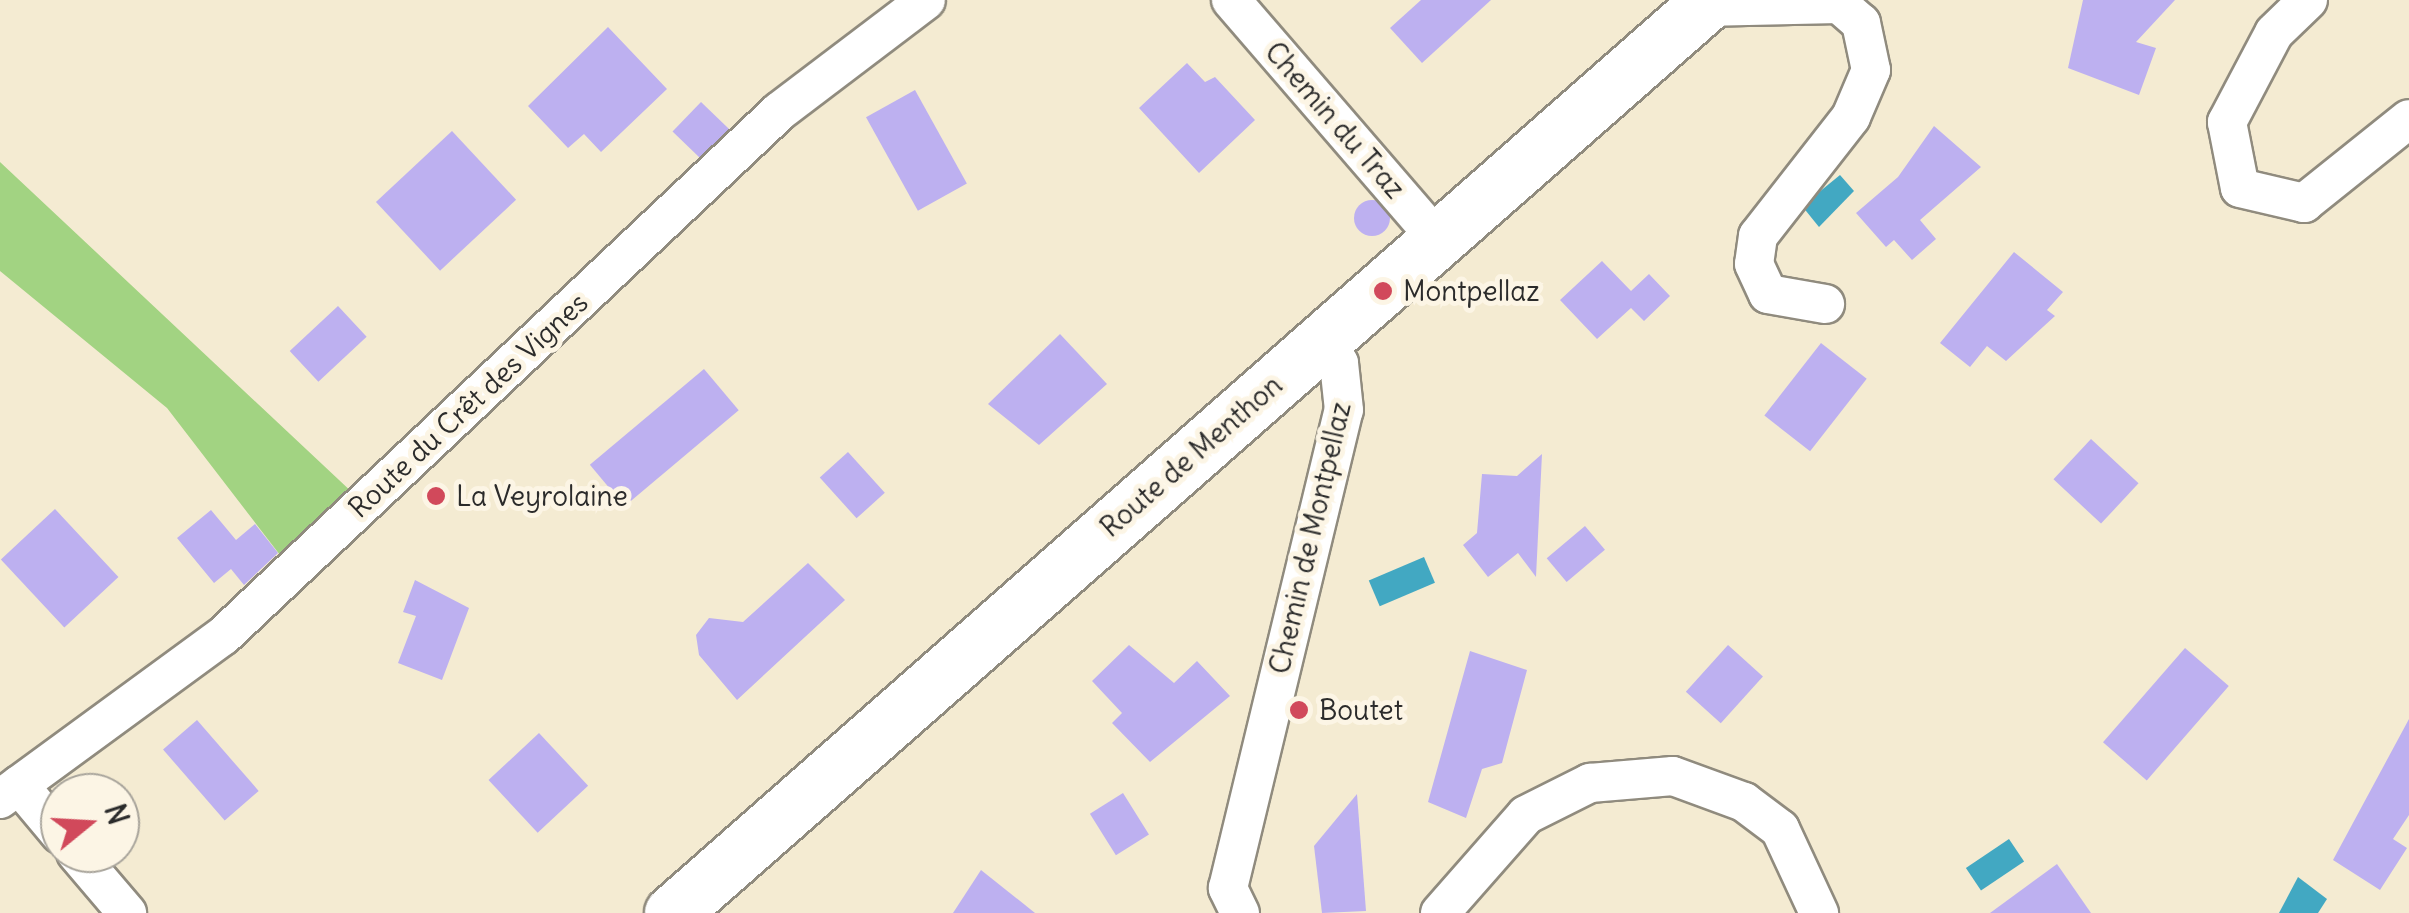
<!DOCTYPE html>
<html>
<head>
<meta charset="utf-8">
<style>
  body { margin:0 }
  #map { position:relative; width:2409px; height:913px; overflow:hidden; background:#f4ebd2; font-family:Delius,sans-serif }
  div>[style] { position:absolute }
  .green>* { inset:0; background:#a2d382 }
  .water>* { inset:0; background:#42a8c2; transform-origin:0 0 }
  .building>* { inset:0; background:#bdb0f0; transform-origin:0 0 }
  .round { border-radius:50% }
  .roads { filter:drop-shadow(2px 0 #908b7e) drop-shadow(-2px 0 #908b7e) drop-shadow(0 2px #908b7e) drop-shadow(0 -2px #908b7e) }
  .minor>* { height:38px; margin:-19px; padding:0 19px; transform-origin:19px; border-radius:19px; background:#fff }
  .secondary>* { height:55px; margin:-27.5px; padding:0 27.5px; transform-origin:27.5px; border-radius:27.5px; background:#fff }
  .dots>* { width:28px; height:28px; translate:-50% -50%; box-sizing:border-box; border:5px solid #fcf5e5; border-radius:50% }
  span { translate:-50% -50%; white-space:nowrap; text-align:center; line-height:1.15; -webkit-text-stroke:10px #fcf5e5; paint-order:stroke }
  .street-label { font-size:28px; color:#2b2b2b }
  .poi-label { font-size:28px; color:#2b2b2b }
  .left { translate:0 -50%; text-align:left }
  .north { position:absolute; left:40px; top:773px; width:100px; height:100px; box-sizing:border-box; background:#fcf5e5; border:2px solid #a8a49b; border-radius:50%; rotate:72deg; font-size:28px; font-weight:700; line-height:40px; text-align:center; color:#2b2b2b }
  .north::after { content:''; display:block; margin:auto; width:35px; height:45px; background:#d1495b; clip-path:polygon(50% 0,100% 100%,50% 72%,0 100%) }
</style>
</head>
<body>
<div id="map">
  <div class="green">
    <i style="clip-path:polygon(0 162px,355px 495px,280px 555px,167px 408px,0 271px)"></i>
  </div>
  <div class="water">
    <i style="clip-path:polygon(1840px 175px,1854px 191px,1819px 227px,1802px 206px)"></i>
    <i style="left:1424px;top:557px;width:28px;height:60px;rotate:67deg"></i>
    <i style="left:2009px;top:839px;width:27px;height:52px;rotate:56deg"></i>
    <i style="clip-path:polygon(2298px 877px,2327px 899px,2318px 913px,2279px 913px)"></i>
  </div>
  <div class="building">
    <i style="clip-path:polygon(1421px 0,1491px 0,1422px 63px,1390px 28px)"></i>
    <i style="clip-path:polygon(2083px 0,2175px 0,2136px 42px,2156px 48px,2139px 95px,2068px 68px)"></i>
    <i style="clip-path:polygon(608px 27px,667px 89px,601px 152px,584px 134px,568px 148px,528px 106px)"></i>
    <i style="clip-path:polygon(1187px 63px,1205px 82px,1215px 77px,1255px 120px,1199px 173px,1139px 108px)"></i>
    <i style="left:915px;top:90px;width:107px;height:56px;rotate:61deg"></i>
    <i style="left:701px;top:102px;width:39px;height:41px;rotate:44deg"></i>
    <i style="clip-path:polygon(1934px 126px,1981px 167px,1920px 220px,1936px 239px,1912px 260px,1894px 240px,1886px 247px,1856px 213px,1898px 177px)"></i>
    <i style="left:452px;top:131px;width:94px;height:104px;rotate:47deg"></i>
    <i class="round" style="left:1354px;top:200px;width:36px;height:36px"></i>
    <i style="clip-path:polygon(2014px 252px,2063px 292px,2047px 310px,2055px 316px,2006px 361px,1987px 346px,1970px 367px,1940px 343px)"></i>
    <i style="clip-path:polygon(1602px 261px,1631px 291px,1649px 274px,1670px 296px,1644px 321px,1631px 308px,1597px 339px,1560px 300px)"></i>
    <i style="left:338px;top:306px;width:42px;height:66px;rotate:47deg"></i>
    <i style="clip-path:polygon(1060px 334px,1107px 384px,1039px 445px,988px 404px)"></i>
    <i style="left:1821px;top:343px;width:58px;height:92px;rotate:38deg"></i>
    <i style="left:704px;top:369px;width:54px;height:149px;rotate:50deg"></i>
    <i style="left:2091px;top:439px;width:65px;height:55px;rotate:43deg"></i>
    <i style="left:848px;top:452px;width:55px;height:38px;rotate:48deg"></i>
    <i style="clip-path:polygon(1542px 454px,1536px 577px,1518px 553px,1488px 577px,1463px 545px,1477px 533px,1482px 474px,1517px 476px)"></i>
    <i style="left:55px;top:509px;width:93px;height:74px;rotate:47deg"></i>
    <i style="clip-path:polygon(211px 510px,236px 540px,255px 524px,278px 553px,244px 585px,231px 569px,214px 583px,177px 538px)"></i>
    <i style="left:1585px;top:526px;width:31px;height:50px;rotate:50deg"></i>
    <i style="clip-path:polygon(808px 563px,845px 600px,737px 700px,699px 655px,696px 635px,709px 618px,743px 622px)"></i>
    <i style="clip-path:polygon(415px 580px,469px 608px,442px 680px,398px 663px,416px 616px,403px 612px)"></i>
    <i style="clip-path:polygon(1129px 645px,1174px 683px,1197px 661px,1230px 696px,1150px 762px,1112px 723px,1122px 713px,1092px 681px)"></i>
    <i style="left:1728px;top:645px;width:47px;height:63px;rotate:42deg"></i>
    <i style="left:2185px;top:648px;width:58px;height:125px;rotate:41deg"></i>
    <i style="clip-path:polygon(1470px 651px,1527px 670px,1502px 763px,1482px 769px,1466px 818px,1428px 802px)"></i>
    <i style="clip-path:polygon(2409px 719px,2409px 815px,2393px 839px,2407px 848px,2380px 890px,2333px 860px)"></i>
    <i style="left:197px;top:720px;width:94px;height:45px;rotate:49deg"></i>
    <i style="left:539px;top:733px;width:72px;height:69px;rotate:47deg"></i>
    <i style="left:1123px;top:793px;width:49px;height:39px;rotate:58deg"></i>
    <i style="clip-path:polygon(1357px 794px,1366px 911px,1322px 913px,1314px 846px)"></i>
    <i style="clip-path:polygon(2057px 864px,2091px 913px,1990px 913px,2031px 883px)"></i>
    <i style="clip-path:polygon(981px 870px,1035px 913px,953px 913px)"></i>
  </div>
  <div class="roads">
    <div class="minor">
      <i style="left:1231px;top:0;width:317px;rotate:49.2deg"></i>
      <i style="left:2308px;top:0;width:47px;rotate:135.9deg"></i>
      <i style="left:2274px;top:33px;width:101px;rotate:117.8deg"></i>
      <i style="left:2227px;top:122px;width:67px;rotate:78.9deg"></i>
      <i style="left:2240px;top:188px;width:66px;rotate:13.2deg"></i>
      <i style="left:2304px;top:203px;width:134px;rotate:-38.7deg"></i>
      <i style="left:1702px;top:7px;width:137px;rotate:-1.3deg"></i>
      <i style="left:1839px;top:4px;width:29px;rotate:41deg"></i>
      <i style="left:1861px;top:23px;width:48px;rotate:78deg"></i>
      <i style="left:1871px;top:70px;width:51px;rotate:113.1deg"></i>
      <i style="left:1851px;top:117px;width:151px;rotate:128deg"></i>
      <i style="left:1758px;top:236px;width:28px;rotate:98deg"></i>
      <i style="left:1754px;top:264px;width:33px;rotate:65deg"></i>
      <i style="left:1768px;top:294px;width:58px;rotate:10deg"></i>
      <i style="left:19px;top:785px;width:64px;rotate:50.1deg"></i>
      <i style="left:0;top:799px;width:276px;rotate:-36.2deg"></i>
      <i style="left:223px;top:636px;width:765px;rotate:-43.31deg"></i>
      <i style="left:780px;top:111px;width:183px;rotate:-37.2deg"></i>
      <i style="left:76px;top:853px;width:79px;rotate:49.6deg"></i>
      <i style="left:1240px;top:913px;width:28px;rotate:-116deg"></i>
      <i style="left:1228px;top:888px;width:492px;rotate:-76.4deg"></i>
      <i style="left:1344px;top:410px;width:47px;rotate:-96.1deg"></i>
      <i style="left:1339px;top:363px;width:27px;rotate:-121deg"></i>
      <i style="left:1440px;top:913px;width:130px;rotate:-48.7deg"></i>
      <i style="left:1526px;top:815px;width:72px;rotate:-26.6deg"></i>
      <i style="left:1590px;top:783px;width:83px;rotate:-4.8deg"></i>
      <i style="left:1673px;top:776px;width:76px;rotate:20.1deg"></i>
      <i style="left:1744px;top:802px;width:45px;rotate:36.9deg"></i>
      <i style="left:1780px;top:829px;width:93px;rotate:65.1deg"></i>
    </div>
    <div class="secondary">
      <i style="left:672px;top:913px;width:1382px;rotate:-41.33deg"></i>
    </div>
  </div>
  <div class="dots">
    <i style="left:1383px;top:291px;background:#d1495b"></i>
    <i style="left:436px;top:496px;background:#d1495b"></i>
    <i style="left:1299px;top:710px;background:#d1495b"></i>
  </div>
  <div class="street-label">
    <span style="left:1335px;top:120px;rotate:49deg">Chemin du Traz</span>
    <span style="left:468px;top:405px;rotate:-43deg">Route du Crêt des Vignes</span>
    <span style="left:1191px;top:456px;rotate:-41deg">Route de Menthon</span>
    <span style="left:1310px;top:538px;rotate:-77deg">Chemin de Montpellaz</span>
  </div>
  <div class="poi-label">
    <span class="left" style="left:1403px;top:291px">Montpellaz</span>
    <span class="left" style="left:456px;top:496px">La Veyrolaine</span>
    <span class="left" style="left:1319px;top:710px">Boutet</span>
  </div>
  <div class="north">N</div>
</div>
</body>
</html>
